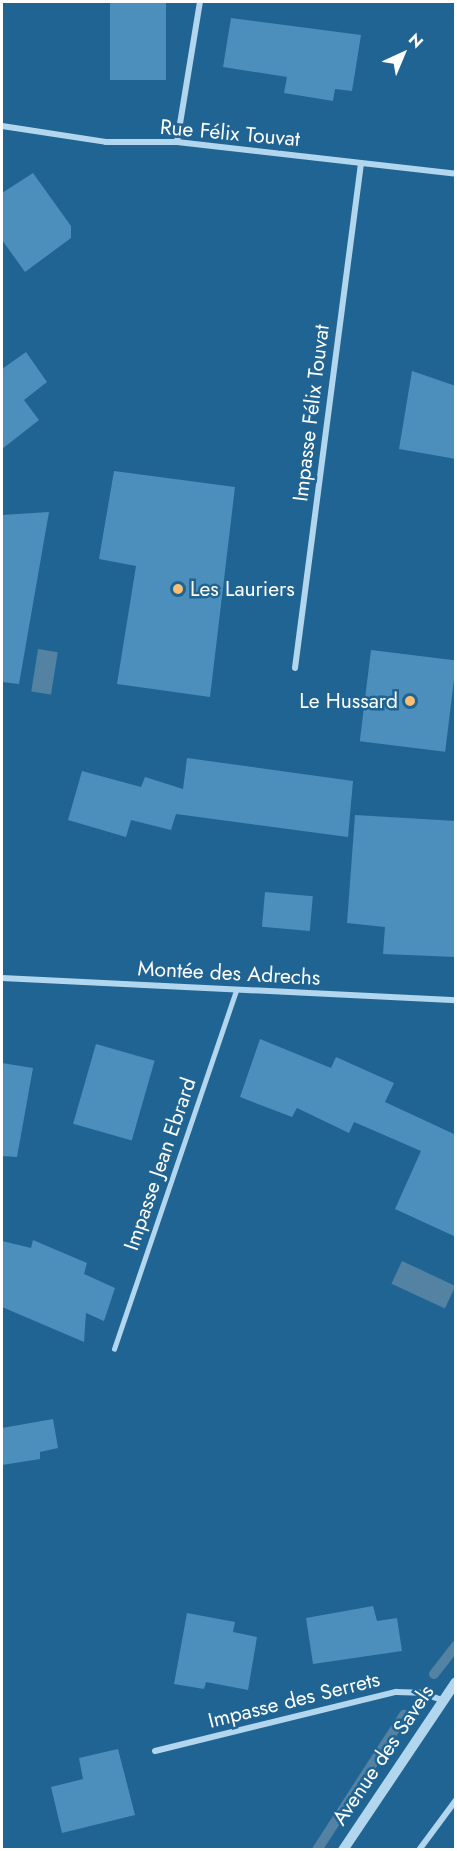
<!DOCTYPE html>
<html>
<head>
<meta charset="utf-8">
<style>
  body { margin:0 }
  #map { position:relative; width:457px; height:1851px; overflow:hidden; background:#206493; font-family:Jost,sans-serif }
  div>[style] { position:absolute }
  .water>* { inset:0; background:#5382a2; transform-origin:0 0 }
  .stream>* { height:10px; margin:-5px; padding:0 5px; transform-origin:5px; border-radius:5px; background:#5382a2 }
  .building>* { inset:0; background:#4c8fbc; transform-origin:0 0 }
  .service>* { height:4.5px; margin:-2.25px; padding:0 2.25px; transform-origin:2.25px; border-radius:2.25px; background:#b2d6ee }
  .minor>* { height:6px; margin:-3px; padding:0 3px; transform-origin:3px; border-radius:3px; background:#b2d6ee }
  .tertiary>* { height:10px; margin:-5px; padding:0 5px; transform-origin:5px; border-radius:5px; background:#b2d6ee }
  .dots>* { width:16px; height:16px; translate:-50% -50%; box-sizing:border-box; border:3px solid #206493; border-radius:50% }
  span { translate:-50% -50%; white-space:nowrap; text-align:center; line-height:1.15; -webkit-text-stroke:5px #206493; paint-order:stroke }
  .street-label { font-size:21px; color:#fff }
  .poi-label { font-size:21px; color:#fff }
  .left { translate:0 -50%; text-align:left }
  .right { translate:-100% -50%; text-align:right }
  .frame { position:absolute; inset:0; border:3px solid #fff; pointer-events:none }
  .north { position:absolute; left:373px; top:24px; width:60px; height:60px; -webkit-text-stroke:4px #206493; paint-order:stroke; rotate:44deg; font-size:16px; font-weight:700; line-height:24px; text-align:center; color:#fff }
  .north::after { content:''; display:block; margin:auto; width:21px; height:27px; background:#fff; clip-path:polygon(50% 0,100% 100%,50% 72%,0 100%) }
</style>
</head>
<body>
<div id="map">
  <div class="water">
    <i style="left:38px;top:649px;width:20px;height:43px;rotate:9deg"></i>
    <i style="left:402px;top:1261px;width:59px;height:25px;rotate:25deg"></i>
  </div>
  <div class="stream">
    <i style="left:434px;top:1674px;width:36px;rotate:-52deg"></i>
    <i style="left:317px;top:1850px;width:161px;rotate:-57.2deg"></i>
  </div>
  <div class="building">
    <i style="left:110px;top:2px;width:56px;height:78px"></i>
    <i style="clip-path:polygon(231px 18px,361px 35px,352px 91px,335px 89px,333px 101px,284px 93px,287px 77px,223px 67px)"></i>
    <i style="clip-path:polygon(33px 173px,71px 226px,71px 238px,25px 272px,2px 240px,2px 193px)"></i>
    <i style="clip-path:polygon(26px 352px,47px 382px,24px 400px,39px 420px,2px 449px,2px 369px)"></i>
    <i style="clip-path:polygon(412px 371px,456px 386px,456px 459px,399px 449px)"></i>
    <i style="clip-path:polygon(114px 471px,235px 487px,210px 697px,117px 684px,136px 566px,99px 559px)"></i>
    <i style="clip-path:polygon(49px 512px,19px 684px,2px 682px,2px 515px)"></i>
    <i style="left:371px;top:650px;width:86px;height:92px;rotate:7deg"></i>
    <i style="clip-path:polygon(187px 758px,353px 781px,348px 837px,176px 814px,171px 830px,131px 820px,126px 837px,68px 820px,82px 771px,141px 787px,145px 777px,183px 789px)"></i>
    <i style="clip-path:polygon(355px 815px,456px 821px,456px 957px,383px 954px,385px 927px,347px 923px)"></i>
    <i style="left:265px;top:892px;width:48px;height:35px;rotate:5deg"></i>
    <i style="clip-path:polygon(260px 1039px,331px 1068px,336px 1057px,394px 1083px,385px 1102px,456px 1135px,456px 1237px,395px 1209px,421px 1151px,354px 1122px,349px 1133px,297px 1108px,292px 1117px,240px 1097px)"></i>
    <i style="left:96px;top:1044px;width:61px;height:83px;rotate:16deg"></i>
    <i style="clip-path:polygon(2px 1063px,33px 1068px,17px 1157px,2px 1156px)"></i>
    <i style="clip-path:polygon(33px 1240px,87px 1263px,84px 1274px,115px 1288px,104px 1321px,86px 1313px,84px 1342px,2px 1307px,2px 1241px,31px 1248px)"></i>
    <i style="clip-path:polygon(53px 1419px,58px 1448px,40px 1452px,40px 1459px,2px 1465px,2px 1428px)"></i>
    <i style="clip-path:polygon(373px 1606px,377px 1621px,397px 1618px,402px 1651px,313px 1664px,306px 1618px)"></i>
    <i style="clip-path:polygon(187px 1613px,235px 1622px,233px 1632px,257px 1637px,248px 1690px,206px 1682px,204px 1689px,174px 1684px)"></i>
    <i style="clip-path:polygon(118px 1749px,135px 1815px,62px 1833px,51px 1787px,83px 1779px,79px 1758px)"></i>
  </div>
  <div class="service">
    <i style="left:114px;top:1349px;width:379px;rotate:-71.2deg"></i>
  </div>
  <div class="minor">
    <i style="left:2px;top:126px;width:105px;rotate:8.7deg"></i>
    <i style="left:106px;top:142px;width:71px"></i>
    <i style="left:177px;top:142px;width:281px;rotate:6.5deg"></i>
    <i style="left:177px;top:142px;width:142px;rotate:-80.7deg"></i>
    <i style="left:295px;top:668px;width:509px;rotate:-82.55deg"></i>
    <i style="left:2px;top:978px;width:455px;rotate:2.8deg"></i>
    <i style="left:155px;top:1751px;width:248px;rotate:-13.8deg"></i>
    <i style="left:396px;top:1692px;width:25px;rotate:2deg"></i>
    <i style="left:421px;top:1693px;width:22px;rotate:18deg"></i>
    <i style="left:419px;top:1850px;width:62px;rotate:-53.5deg"></i>
  </div>
  <div class="tertiary">
    <i style="left:343px;top:1850px;width:202px;rotate:-56.1deg"></i>
  </div>
  <div class="dots">
    <i style="left:178px;top:589px;background:#fbbe73"></i>
    <i style="left:410px;top:701px;background:#fbbe73"></i>
  </div>
  <div class="street-label">
    <span style="left:230px;top:133px;rotate:5deg">Rue Félix Touvat</span>
    <span style="left:311px;top:413px;rotate:-83deg">Impasse Félix Touvat</span>
    <span style="left:229px;top:973px;rotate:3deg">Montée des Adrechs</span>
    <span style="left:160px;top:1164px;rotate:-71deg">Impasse Jean Ebrard</span>
    <span style="left:294px;top:1700px;rotate:-14deg">Impasse des Serrets</span>
    <span style="left:383px;top:1755px;rotate:-56deg">Avenue des Savels</span>
  </div>
  <div class="poi-label">
    <span class="left" style="left:190px;top:589px">Les Lauriers</span>
    <span class="right" style="left:398px;top:701px">Le Hussard</span>
  </div>
  <div class="frame"></div>
  <div class="north">N</div>
</div>
</body>
</html>
